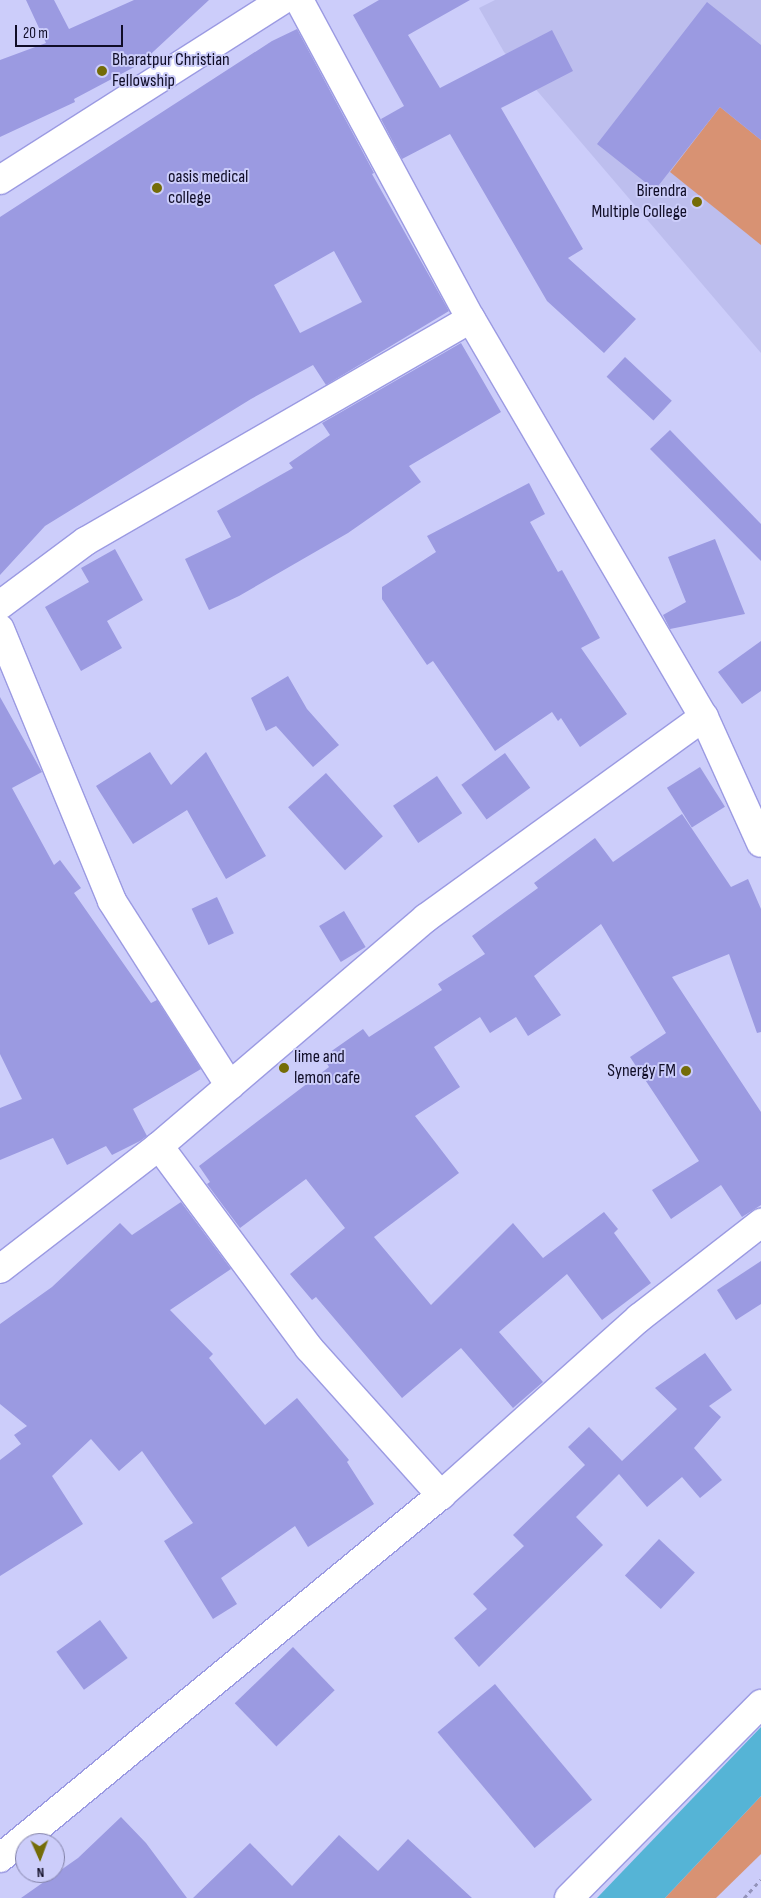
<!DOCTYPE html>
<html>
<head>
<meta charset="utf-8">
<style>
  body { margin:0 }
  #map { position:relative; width:761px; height:1898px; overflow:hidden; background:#cccdfa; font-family:"Sofia Sans Condensed",sans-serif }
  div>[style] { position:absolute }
  .built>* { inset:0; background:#bdbeee }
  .green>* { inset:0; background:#d89273 }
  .water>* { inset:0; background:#55b4d6 }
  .building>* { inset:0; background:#9b9ae1; transform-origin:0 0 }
  .path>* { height:3px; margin-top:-1.5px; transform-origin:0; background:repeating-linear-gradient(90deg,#9393ba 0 4px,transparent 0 8px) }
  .roads { filter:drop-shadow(1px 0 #9b9ae2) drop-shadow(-1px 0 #9b9ae2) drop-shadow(0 1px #9b9ae2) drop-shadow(0 -1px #9b9ae2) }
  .minor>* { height:28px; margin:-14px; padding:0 14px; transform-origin:14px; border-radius:14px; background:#fff }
  .dots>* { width:14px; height:14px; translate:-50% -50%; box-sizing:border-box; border:2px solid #cccdfa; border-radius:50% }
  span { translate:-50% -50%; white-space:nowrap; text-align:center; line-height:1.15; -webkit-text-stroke:4px #cccdfa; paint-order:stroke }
  .poi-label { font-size:18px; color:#100d27 }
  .left { translate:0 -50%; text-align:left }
  .right { translate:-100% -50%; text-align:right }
  .north { position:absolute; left:15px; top:1833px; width:50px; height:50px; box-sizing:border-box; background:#cccdfa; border:1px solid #8180a6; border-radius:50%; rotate:178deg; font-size:14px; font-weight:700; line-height:20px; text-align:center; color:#100d27 }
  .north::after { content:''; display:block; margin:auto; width:18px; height:22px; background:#746c07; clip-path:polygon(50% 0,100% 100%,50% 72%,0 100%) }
  .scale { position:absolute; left:15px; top:25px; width:108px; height:22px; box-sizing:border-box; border:2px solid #100d27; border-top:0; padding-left:6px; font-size:15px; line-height:18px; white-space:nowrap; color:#100d27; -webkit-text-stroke:4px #cccdfa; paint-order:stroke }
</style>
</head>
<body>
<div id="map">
  <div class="built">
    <i style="clip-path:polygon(495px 0,761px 0,761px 353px,504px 52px,479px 8px)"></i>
  </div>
  <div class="green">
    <i style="clip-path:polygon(720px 107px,761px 140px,761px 245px,670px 172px)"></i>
    <i style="clip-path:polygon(761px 1796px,761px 1854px,716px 1898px,665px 1898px)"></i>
  </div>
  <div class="water">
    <i style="clip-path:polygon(761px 1727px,761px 1796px,665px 1898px,597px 1898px)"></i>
  </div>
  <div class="building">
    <i style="clip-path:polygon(26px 0,54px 0,69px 29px,134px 0,209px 0,140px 64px,74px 99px,75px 102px,0 137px,0 60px,46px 43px)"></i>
    <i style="clip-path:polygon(379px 0,470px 0,408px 35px,440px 88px,552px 30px,573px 71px,501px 108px,583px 249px,568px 258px,636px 319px,604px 353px,547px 301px,450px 134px,402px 159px,381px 119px,404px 106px,353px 15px)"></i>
    <i style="clip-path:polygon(707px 2px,761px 45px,761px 140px,720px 107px,655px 190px,597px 144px)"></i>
    <i style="clip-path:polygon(evenodd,297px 29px,374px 173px,372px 174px,449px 311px,326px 385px,313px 365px,251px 399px,45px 526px,0 575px,0 217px,272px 41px,297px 29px,334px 251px,362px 302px,300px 333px,274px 285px,334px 251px)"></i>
    <i style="clip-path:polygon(461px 343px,501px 412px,409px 466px,421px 482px,348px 533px,239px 596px,209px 610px,185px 559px,231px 537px,217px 511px,293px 468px,289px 463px,330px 435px,322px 423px)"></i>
    <i style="left:625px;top:357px;width:64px;height:27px;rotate:43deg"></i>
    <i style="clip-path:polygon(670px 430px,761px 524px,761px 561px,650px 449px)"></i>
    <i style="clip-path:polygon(529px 483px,545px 514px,530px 522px,558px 572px,562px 570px,600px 638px,581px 648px,627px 714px,580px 747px,561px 718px,558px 721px,552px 712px,495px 751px,433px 661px,427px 665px,382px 599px,382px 587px,436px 552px,427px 536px)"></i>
    <i style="clip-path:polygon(715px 539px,745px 614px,670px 629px,663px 615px,686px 602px,668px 557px)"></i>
    <i style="clip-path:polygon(115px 549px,143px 600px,107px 621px,122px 648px,81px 671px,45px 607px,89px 582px,81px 568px)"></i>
    <i style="clip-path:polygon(761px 641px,761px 691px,742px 704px,718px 672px)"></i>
    <i style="clip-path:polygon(288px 676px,307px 709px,339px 745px,313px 767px,276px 726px,266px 731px,251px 698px)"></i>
    <i style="clip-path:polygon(0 697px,42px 772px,12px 788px,54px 865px,60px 860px,81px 888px,74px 893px,151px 1003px,157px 1000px,201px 1069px,133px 1109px,147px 1136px,140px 1141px,112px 1155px,106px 1146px,67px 1165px,53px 1138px,0 1160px,0 1108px,22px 1099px,0 1054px)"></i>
    <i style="clip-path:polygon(150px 752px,171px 785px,206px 752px,266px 856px,226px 879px,187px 810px,133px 844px,96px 786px)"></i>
    <i style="left:505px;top:753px;width:43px;height:54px;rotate:54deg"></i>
    <i style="left:700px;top:767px;width:47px;height:39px;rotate:58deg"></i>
    <i style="left:326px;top:773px;width:85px;height:51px;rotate:48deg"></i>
    <i style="left:437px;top:776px;width:45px;height:53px;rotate:56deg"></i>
    <i style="clip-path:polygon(682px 814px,731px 887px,748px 879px,761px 909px,761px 1032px,757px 1033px,729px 954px,672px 977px,761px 1112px,761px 1205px,742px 1217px,721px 1185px,671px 1219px,652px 1190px,699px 1161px,630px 1057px,666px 1033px,601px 924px,534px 976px,561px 1015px,528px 1036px,516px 1017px,490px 1033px,480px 1017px,434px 1047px,460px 1087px,415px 1116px,459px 1173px,374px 1237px,431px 1305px,513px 1223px,543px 1258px,604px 1212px,618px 1229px,614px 1233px,651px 1283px,602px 1320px,567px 1274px,499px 1332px,543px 1382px,513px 1408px,461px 1348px,402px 1398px,316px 1297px,312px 1300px,290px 1274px,345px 1228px,306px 1179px,240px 1228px,207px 1184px,210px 1182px,199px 1166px,329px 1067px,323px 1057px,363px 1029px,369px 1037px,442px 990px,438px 984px,485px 954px,472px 936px,538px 888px,534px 883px,595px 838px,613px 862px)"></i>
    <i style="left:217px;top:897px;width:40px;height:28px;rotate:65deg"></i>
    <i style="left:344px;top:911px;width:42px;height:29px;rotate:59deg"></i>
    <i style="clip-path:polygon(181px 1202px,231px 1269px,170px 1310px,213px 1354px,209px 1358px,265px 1425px,297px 1398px,349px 1460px,347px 1462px,374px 1504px,308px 1547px,295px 1526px,221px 1578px,237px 1604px,213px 1619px,164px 1541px,193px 1523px,142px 1451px,119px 1471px,91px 1439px,52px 1476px,83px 1524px,0 1576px,0 1460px,21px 1444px,14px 1435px,27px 1426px,0 1404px,0 1324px,52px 1287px,120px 1223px,132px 1235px)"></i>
    <i style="clip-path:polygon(761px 1261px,761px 1304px,736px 1320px,717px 1290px)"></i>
    <i style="clip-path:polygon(705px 1353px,732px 1390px,709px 1406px,721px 1417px,694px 1448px,722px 1480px,700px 1498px,682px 1477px,647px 1507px,619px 1474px,576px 1517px,603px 1545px,479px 1667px,454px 1638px,487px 1609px,473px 1594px,524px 1546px,513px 1535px,585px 1465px,568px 1447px,589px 1427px,622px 1461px,677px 1409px,655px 1388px)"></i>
    <i style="left:659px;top:1539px;width:49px;height:50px;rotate:43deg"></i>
    <i style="left:100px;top:1620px;width:47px;height:54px;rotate:54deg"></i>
    <i style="left:293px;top:1647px;width:60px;height:81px;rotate:46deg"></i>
    <i style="left:495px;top:1684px;width:151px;height:75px;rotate:50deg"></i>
    <i style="clip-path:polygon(121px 1817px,146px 1843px,187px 1898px,21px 1898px,78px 1858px)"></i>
    <i style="clip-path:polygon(339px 1835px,378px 1871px,408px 1839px,472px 1898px,193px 1898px,250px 1843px,292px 1886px)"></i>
  </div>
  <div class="path">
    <i style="left:744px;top:1898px;width:25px;rotate:-48deg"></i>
  </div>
  <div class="roads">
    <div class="minor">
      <i style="left:299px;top:0;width:362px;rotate:61.7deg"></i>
      <i style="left:471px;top:319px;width:461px;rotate:59.7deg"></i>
      <i style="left:704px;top:717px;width:138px;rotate:65.7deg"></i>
      <i style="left:0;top:180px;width:335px;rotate:-32.5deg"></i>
      <i style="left:0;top:605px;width:107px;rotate:-36.7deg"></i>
      <i style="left:86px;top:541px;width:444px;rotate:-30deg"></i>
      <i style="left:0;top:629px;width:294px;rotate:67.6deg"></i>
      <i style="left:112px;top:901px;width:219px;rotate:57.5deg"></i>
      <i style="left:159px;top:1146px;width:252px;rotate:53.4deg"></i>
      <i style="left:309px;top:1348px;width:198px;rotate:48.1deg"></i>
      <i style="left:0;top:1269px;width:201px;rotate:-37.7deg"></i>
      <i style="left:159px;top:1146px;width:351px;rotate:-40.5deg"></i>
      <i style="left:426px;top:918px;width:343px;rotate:-35.9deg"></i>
      <i style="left:0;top:1858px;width:571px;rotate:-39.46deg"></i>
      <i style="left:441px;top:1495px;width:266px;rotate:-41.8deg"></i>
      <i style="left:639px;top:1318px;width:155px;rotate:-37.9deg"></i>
      <i style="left:569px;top:1898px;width:273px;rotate:-45.3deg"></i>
    </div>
  </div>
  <div class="dots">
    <i style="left:102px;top:71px;background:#746c07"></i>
    <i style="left:157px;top:188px;background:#746c07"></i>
    <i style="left:697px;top:202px;background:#746c07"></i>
    <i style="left:284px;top:1068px;background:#746c07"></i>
    <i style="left:686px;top:1071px;background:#746c07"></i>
  </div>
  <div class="poi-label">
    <span class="left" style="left:112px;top:71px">Bharatpur Christian<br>Fellowship</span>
    <span class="left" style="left:168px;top:188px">oasis medical<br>college</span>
    <span class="right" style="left:687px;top:202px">Birendra<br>Multiple College</span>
    <span class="left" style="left:294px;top:1068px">lime and<br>lemon cafe</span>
    <span class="right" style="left:676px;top:1071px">Synergy FM</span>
  </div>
  <div class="north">N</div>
  <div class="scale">20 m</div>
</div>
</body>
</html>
